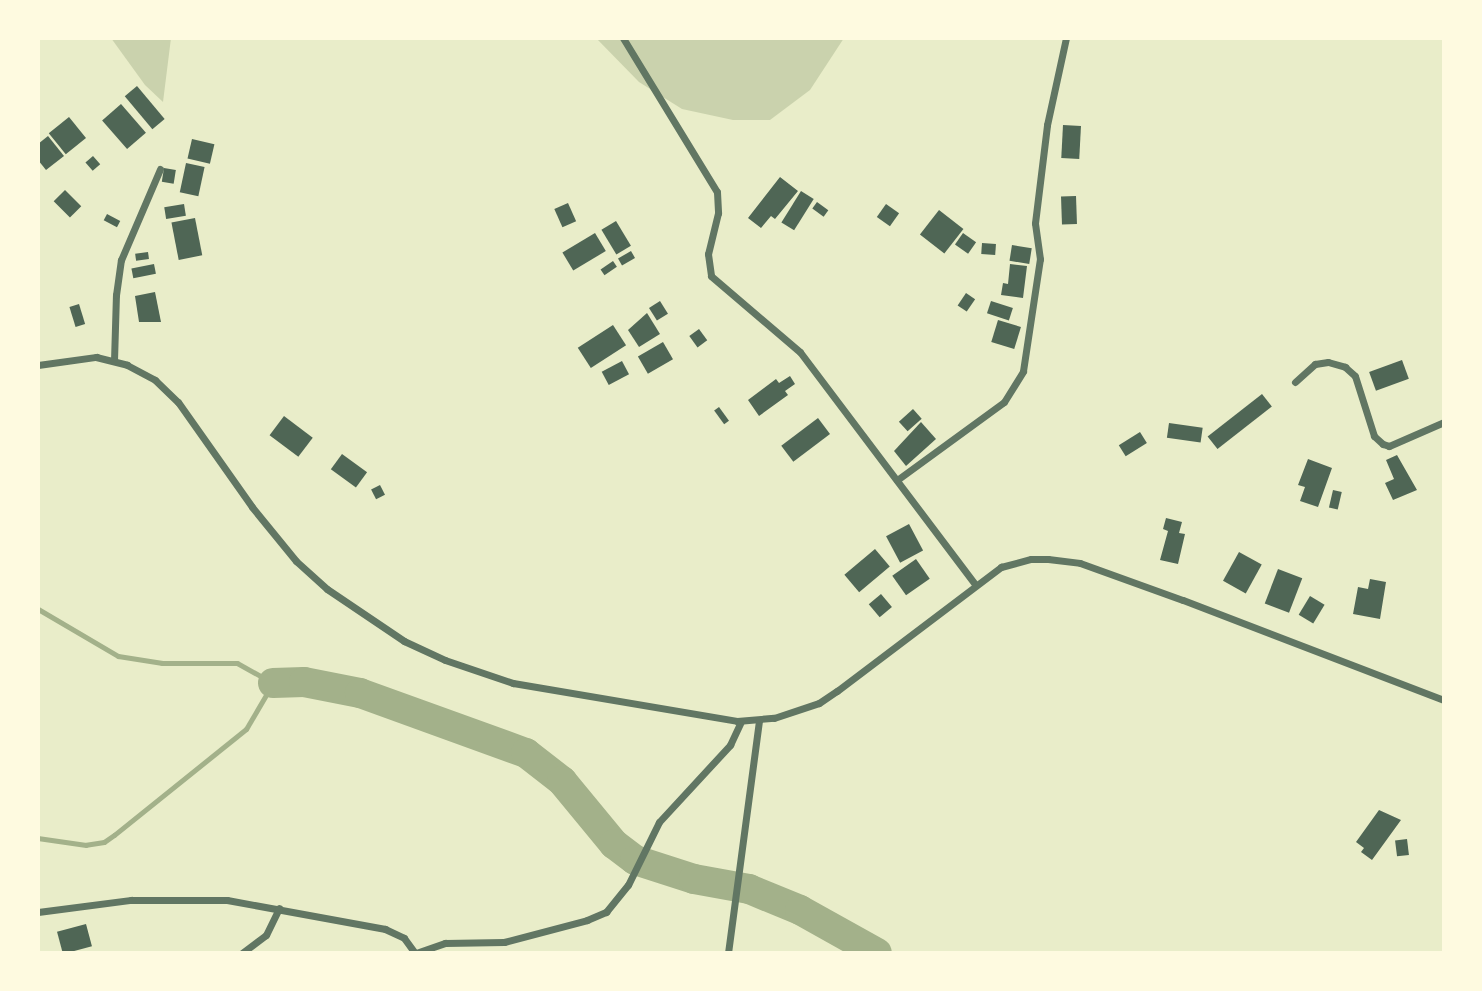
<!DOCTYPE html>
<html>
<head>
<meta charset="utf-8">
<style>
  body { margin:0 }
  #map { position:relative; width:1482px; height:991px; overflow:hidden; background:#e9edc9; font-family:"Public Sans",sans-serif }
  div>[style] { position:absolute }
  .green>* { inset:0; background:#cad2ad }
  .stream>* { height:5px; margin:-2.5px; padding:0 2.5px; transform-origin:2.5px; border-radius:2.5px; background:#a3b18a }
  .river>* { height:30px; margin:-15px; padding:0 15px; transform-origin:15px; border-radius:15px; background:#a3b18a }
  .building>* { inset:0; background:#4f6655; transform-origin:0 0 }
  .minor>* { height:7px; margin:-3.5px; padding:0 3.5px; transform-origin:3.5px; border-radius:3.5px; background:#617663 }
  span { translate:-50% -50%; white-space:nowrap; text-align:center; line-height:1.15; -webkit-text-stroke:6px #fefae0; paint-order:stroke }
  .frame { position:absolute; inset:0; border:40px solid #fefae0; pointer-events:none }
</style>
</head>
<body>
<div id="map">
  <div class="green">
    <i style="clip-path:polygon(111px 38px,171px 38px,163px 102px,145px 85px)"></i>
    <i style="clip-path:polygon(596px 38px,844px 38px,810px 90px,770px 120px,733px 120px,682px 109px,639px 82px)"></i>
  </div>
  <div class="stream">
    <i style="left:38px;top:609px;width:93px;rotate:30.4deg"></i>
    <i style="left:118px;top:656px;width:45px;rotate:9deg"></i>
    <i style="left:162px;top:663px;width:75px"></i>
    <i style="left:237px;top:663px;width:41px;rotate:29.1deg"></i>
    <i style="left:273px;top:683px;width:53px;rotate:120.4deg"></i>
    <i style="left:246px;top:729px;width:169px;rotate:141.2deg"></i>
    <i style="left:114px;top:835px;width:12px;rotate:145deg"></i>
    <i style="left:104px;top:842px;width:18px;rotate:171deg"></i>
    <i style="left:86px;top:845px;width:49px;rotate:-171.7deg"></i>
  </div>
  <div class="river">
    <i style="left:273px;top:683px;width:31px;rotate:-2deg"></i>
    <i style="left:304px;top:682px;width:57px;rotate:11.1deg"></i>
    <i style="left:360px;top:693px;width:177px;rotate:19.9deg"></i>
    <i style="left:526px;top:753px;width:46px;rotate:37.9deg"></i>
    <i style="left:562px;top:781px;width:82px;rotate:50.5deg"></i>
    <i style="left:614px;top:844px;width:26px;rotate:37deg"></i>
    <i style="left:635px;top:860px;width:62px;rotate:17.9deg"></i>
    <i style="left:694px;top:879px;width:56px;rotate:10.3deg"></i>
    <i style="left:749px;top:889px;width:55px;rotate:22.4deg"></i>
    <i style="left:800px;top:910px;width:88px;rotate:29.2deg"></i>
  </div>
  <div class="building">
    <i style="left:137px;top:86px;width:43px;height:16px;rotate:50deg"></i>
    <i style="left:121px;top:104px;width:38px;height:25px;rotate:49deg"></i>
    <i style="left:69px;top:117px;width:27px;height:26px;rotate:51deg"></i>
    <i style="left:1063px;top:125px;width:18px;height:33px;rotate:3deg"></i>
    <i style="clip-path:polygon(48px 136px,64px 156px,46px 170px,38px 160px,38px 144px)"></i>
    <i style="left:192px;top:139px;width:23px;height:20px;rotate:13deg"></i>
    <i style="left:93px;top:156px;width:11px;height:10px;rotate:49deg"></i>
    <i style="left:186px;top:163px;width:19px;height:30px;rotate:12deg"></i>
    <i style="left:164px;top:168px;width:12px;height:14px;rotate:9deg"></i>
    <i style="clip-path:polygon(780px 177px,798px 191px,775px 219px,771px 216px,761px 228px,748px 218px)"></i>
    <i style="left:65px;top:190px;width:23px;height:16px;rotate:45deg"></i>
    <i style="left:801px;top:191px;width:15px;height:37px;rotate:32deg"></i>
    <i style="left:1076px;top:196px;width:28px;height:15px;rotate:88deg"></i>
    <i style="left:817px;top:202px;width:14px;height:8px;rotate:36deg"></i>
    <i style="left:568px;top:203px;width:20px;height:15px;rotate:66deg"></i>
    <i style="left:184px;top:204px;width:12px;height:20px;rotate:81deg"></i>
    <i style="left:886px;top:204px;width:16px;height:16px;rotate:35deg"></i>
    <i style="left:939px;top:210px;width:31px;height:31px;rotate:38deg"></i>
    <i style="left:107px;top:214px;width:15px;height:7px;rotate:28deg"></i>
    <i style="left:195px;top:218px;width:38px;height:24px;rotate:79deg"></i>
    <i style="left:616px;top:221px;width:29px;height:17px;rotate:59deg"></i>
    <i style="left:595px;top:233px;width:21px;height:38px;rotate:59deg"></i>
    <i style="left:963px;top:233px;width:16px;height:14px;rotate:35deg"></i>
    <i style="left:982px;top:243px;width:14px;height:11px;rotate:4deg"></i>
    <i style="left:1012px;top:245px;width:20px;height:16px;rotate:9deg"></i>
    <i style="left:631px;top:251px;width:8px;height:15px;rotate:60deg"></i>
    <i style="left:148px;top:252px;width:7px;height:13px;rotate:82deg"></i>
    <i style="left:613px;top:261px;width:7px;height:15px;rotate:56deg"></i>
    <i style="left:154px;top:264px;width:10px;height:23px;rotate:79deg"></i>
    <i style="clip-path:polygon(1010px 264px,1027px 266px,1023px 298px,1001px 295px,1003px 283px,1008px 284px)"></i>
    <i style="clip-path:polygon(155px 292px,161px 322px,139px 322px,135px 296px)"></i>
    <i style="left:966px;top:293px;width:11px;height:15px;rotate:34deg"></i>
    <i style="left:660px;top:301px;width:15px;height:13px;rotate:58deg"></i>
    <i style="left:991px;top:301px;width:23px;height:13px;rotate:18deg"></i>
    <i style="left:79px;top:304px;width:21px;height:10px;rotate:73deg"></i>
    <i style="clip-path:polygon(647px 313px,660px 334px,639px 347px,628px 330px)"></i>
    <i style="left:998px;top:320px;width:24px;height:23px;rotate:17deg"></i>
    <i style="left:613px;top:325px;width:24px;height:42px;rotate:57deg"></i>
    <i style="left:699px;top:329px;width:14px;height:12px;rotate:54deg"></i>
    <i style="left:663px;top:342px;width:20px;height:29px;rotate:60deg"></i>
    <i style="left:1402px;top:360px;width:20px;height:35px;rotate:70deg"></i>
    <i style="left:622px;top:361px;width:15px;height:23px;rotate:62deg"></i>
    <i style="clip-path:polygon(790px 376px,795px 384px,785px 391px,788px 395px,759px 416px,748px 400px,776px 379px,779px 383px)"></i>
    <i style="left:1262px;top:394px;width:16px;height:69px;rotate:52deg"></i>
    <i style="left:719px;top:407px;width:17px;height:6px;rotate:54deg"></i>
    <i style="left:913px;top:409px;width:13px;height:19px;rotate:48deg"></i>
    <i style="left:284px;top:416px;width:36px;height:24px;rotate:37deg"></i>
    <i style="left:818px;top:418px;width:20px;height:46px;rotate:53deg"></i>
    <i style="clip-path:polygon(921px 422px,936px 439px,906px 466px,894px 451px)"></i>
    <i style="left:1169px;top:423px;width:34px;height:15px;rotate:8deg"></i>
    <i style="left:1140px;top:432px;width:13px;height:25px;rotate:58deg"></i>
    <i style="left:342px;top:454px;width:31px;height:19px;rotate:36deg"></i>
    <i style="clip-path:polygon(1397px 455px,1417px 490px,1393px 500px,1385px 483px,1394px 479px,1386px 460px)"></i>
    <i style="clip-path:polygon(1308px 459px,1332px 468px,1318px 507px,1300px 501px,1305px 487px,1298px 485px)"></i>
    <i style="left:380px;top:485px;width:11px;height:10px;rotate:63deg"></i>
    <i style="left:1333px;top:490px;width:9px;height:18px;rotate:13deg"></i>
    <i style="clip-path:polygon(1166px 518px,1182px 522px,1179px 533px,1185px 534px,1178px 564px,1160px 560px,1168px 531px,1163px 529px)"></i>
    <i style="left:909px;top:524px;width:30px;height:26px;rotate:62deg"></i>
    <i style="left:875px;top:549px;width:23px;height:40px;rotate:50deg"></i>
    <i style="left:1239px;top:552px;width:26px;height:33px;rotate:29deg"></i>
    <i style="left:916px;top:559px;width:24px;height:29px;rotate:55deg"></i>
    <i style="left:1278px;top:569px;width:26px;height:37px;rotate:21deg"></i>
    <i style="clip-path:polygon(1370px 579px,1386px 582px,1380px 619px,1353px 614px,1358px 587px,1368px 589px)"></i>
    <i style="left:881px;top:594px;width:17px;height:16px;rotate:50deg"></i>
    <i style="left:1310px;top:596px;width:17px;height:22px;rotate:31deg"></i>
    <i style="clip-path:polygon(1379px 810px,1401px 820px,1372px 860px,1361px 852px,1364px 848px,1356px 842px)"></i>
    <i style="left:1407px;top:839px;width:16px;height:12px;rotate:83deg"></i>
    <i style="left:86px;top:924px;width:23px;height:30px;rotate:75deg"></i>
  </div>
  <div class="minor">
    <i style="left:623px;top:38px;width:180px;rotate:58.6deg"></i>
    <i style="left:717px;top:192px;width:21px;rotate:87deg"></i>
    <i style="left:718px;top:213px;width:42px;rotate:103.7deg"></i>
    <i style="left:708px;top:254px;width:22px;rotate:82deg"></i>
    <i style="left:711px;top:276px;width:117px;rotate:40.5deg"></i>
    <i style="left:800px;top:352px;width:291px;rotate:53deg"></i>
    <i style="left:114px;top:361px;width:66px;rotate:-88.3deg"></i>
    <i style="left:116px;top:295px;width:35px;rotate:-82deg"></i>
    <i style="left:121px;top:260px;width:99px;rotate:-66.8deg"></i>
    <i style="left:38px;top:365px;width:59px;rotate:-7.9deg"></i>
    <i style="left:96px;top:357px;width:32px;rotate:14deg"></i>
    <i style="left:127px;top:365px;width:32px;rotate:28deg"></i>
    <i style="left:155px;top:380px;width:32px;rotate:44deg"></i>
    <i style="left:178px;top:402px;width:128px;rotate:54.8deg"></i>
    <i style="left:252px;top:507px;width:70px;rotate:50.8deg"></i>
    <i style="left:296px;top:561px;width:42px;rotate:42.1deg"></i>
    <i style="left:327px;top:589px;width:93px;rotate:34deg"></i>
    <i style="left:404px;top:641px;width:45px;rotate:24.9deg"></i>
    <i style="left:445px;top:660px;width:72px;rotate:18.7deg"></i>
    <i style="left:513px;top:683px;width:227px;rotate:9.6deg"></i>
    <i style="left:737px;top:721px;width:37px;rotate:-5deg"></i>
    <i style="left:774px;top:718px;width:47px;rotate:-18.4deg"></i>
    <i style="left:819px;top:703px;width:22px;rotate:-34deg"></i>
    <i style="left:837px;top:691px;width:206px;rotate:-37.1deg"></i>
    <i style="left:1001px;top:567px;width:31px;rotate:-15deg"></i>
    <i style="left:1031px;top:559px;width:17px"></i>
    <i style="left:1048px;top:559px;width:32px;rotate:7deg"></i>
    <i style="left:1080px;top:563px;width:109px;rotate:19.8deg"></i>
    <i style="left:1183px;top:600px;width:280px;rotate:21deg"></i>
    <i style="left:1295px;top:382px;width:27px;rotate:-42deg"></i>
    <i style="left:1315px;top:364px;width:13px;rotate:-9deg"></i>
    <i style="left:1328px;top:362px;width:18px;rotate:16deg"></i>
    <i style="left:1345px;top:367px;width:13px;rotate:42deg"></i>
    <i style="left:1355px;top:376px;width:63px;rotate:72.4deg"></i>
    <i style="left:1374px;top:436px;width:12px;rotate:42deg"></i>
    <i style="left:1383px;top:444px;width:6px;rotate:18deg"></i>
    <i style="left:1389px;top:446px;width:60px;rotate:-23.6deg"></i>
    <i style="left:897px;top:480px;width:132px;rotate:-36.1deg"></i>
    <i style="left:1004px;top:402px;width:36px;rotate:-58deg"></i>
    <i style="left:1023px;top:371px;width:113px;rotate:-81.4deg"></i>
    <i style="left:1040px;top:259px;width:36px;rotate:-98deg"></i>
    <i style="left:1035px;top:223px;width:99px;rotate:-83deg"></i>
    <i style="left:1047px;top:125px;width:89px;rotate:-77.7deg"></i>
    <i style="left:38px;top:912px;width:94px;rotate:-7.4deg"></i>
    <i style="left:131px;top:900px;width:96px"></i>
    <i style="left:227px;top:900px;width:161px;rotate:10.4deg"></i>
    <i style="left:385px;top:929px;width:21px;rotate:25deg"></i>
    <i style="left:404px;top:938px;width:19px;rotate:54deg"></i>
    <i style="left:242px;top:953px;width:30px;rotate:-37deg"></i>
    <i style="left:266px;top:935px;width:30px;rotate:-64deg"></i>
    <i style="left:416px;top:953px;width:31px;rotate:-19deg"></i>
    <i style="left:445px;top:943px;width:59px;rotate:-1deg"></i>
    <i style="left:504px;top:942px;width:86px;rotate:-14.8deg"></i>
    <i style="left:587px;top:920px;width:21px;rotate:-23deg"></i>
    <i style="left:606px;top:912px;width:35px;rotate:-51deg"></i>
    <i style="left:628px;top:885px;width:70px;rotate:-63.8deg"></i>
    <i style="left:659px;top:822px;width:105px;rotate:-47.3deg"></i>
    <i style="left:730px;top:745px;width:26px;rotate:-65deg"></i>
    <i style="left:728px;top:953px;width:235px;rotate:-82.4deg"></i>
  </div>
  <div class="frame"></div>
</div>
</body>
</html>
